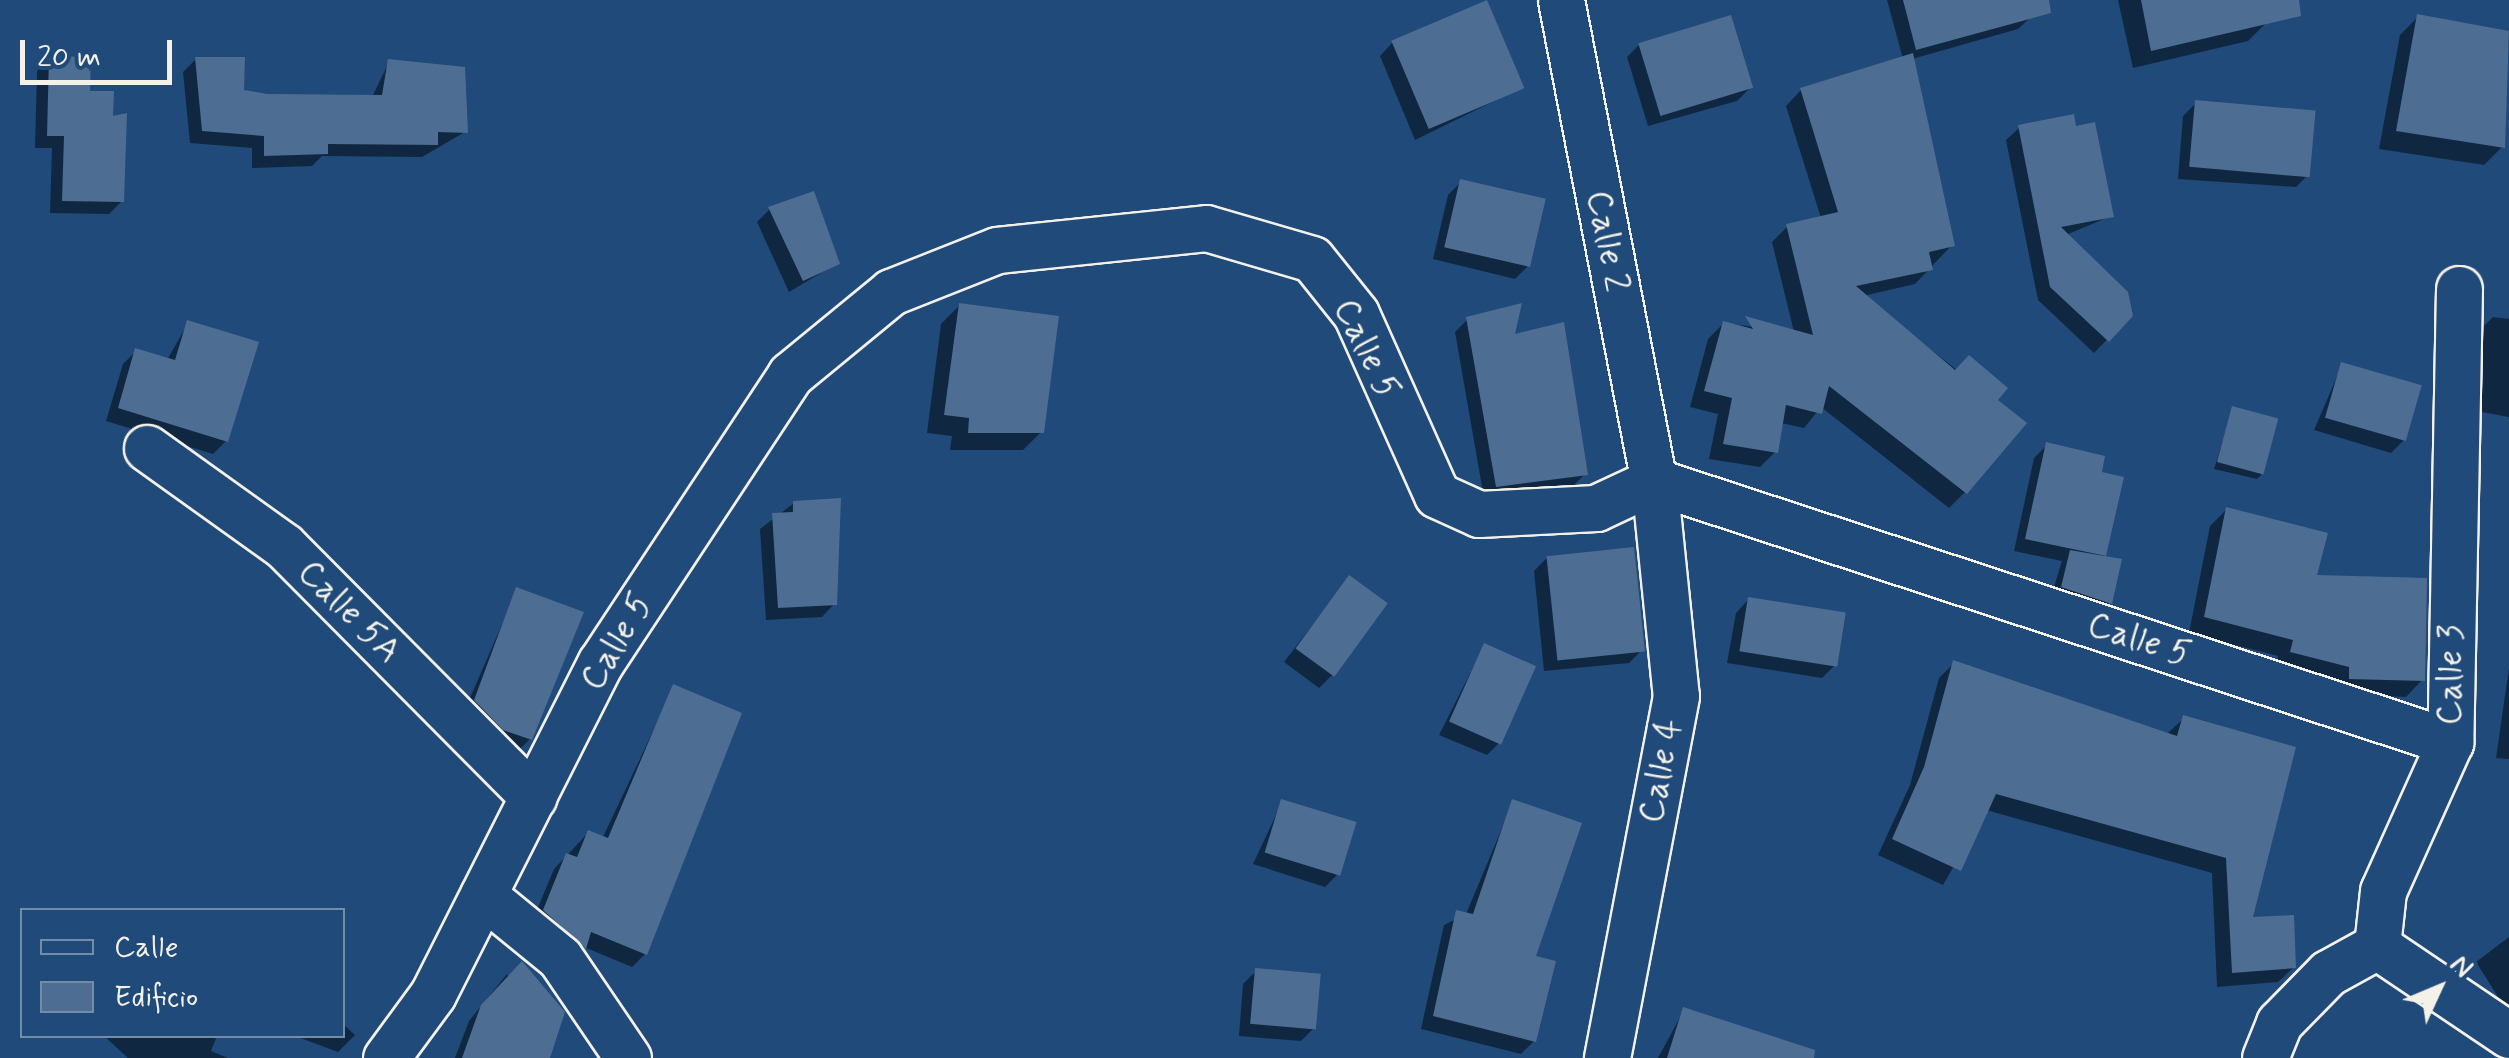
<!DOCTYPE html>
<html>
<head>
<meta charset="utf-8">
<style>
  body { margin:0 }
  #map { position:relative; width:2509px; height:1058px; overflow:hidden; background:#1f4a7a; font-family:Mynerve,sans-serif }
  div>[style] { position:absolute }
  .shadow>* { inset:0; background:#0007 }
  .building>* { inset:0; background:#4d6e92; transform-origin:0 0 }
  .roads { filter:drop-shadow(2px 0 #f4f1e8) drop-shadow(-2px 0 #f4f1e8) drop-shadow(0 2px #f4f1e8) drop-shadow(0 -2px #f4f1e8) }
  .minor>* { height:45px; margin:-22.5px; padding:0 22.5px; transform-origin:22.5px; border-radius:22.5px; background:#1f4a7a }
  span { translate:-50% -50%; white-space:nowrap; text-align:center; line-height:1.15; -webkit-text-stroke:8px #1f4a7a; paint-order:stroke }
  .street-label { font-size:35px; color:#f4f1e8 }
  .legend { position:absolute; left:20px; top:908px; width:325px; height:130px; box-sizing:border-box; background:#1f4a7a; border:2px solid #748da6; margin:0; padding:12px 18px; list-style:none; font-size:30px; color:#f4f1e8 }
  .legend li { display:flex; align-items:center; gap:20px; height:50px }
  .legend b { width:50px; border:2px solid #748da6 }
  .north { position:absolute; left:2389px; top:938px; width:100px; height:100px; -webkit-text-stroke:8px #1f4a7a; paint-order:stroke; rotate:46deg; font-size:28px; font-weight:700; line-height:40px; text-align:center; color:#f4f1e8 }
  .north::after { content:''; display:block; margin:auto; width:35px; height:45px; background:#f4f1e8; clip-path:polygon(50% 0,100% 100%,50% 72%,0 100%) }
  .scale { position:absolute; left:20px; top:40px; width:152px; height:45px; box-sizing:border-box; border:5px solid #f4f1e8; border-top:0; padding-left:12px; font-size:30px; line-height:35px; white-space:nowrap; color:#f4f1e8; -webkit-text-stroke:8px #1f4a7a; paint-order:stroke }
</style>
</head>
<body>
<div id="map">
  <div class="shadow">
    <i style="clip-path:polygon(1887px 0,2027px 0,2031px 17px,2018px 29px,1912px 59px,1952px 245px,1915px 284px,1863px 296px,1995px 400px,1965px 492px,1949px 508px,1821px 407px,1804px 428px,1781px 423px,1776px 451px,1760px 467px,1709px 459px,1718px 414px,1690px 407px,1708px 339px,1724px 323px,1794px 332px,1772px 242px,1788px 226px,1821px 218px,1786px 106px,1801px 90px,1903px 59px)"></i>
    <i style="clip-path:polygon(2118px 0,2261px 0,2266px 23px,2248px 41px,2133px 68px)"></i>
    <i style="clip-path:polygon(2418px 17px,2509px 33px,2502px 147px,2484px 165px,2379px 149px,2400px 35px)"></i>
    <i style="clip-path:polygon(1392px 43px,1521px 88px,1415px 140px,1380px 56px)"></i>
    <i style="clip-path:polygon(1639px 45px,1750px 88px,1737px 101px,1648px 126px,1627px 57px)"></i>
    <i style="clip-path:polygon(50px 58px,110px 118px,122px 201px,109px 214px,50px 213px,52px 148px,35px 148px,37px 71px)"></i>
    <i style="clip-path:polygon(196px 59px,242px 92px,267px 97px,372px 97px,389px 62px,465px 132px,422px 157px,322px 156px,312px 166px,252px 168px,252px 148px,190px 143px,183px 72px)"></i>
    <i style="clip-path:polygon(2196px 103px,2309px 174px,2296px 187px,2178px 179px,2183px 116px)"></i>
    <i style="clip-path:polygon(2019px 128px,2111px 216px,2066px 235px,2131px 315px,2094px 353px,2038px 300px,2006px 140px)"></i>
    <i style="clip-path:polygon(1461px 182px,1528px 266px,1515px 279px,1433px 259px,1448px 195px)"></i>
    <i style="clip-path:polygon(770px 209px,838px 263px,789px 292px,757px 222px)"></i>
    <i style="clip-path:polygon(960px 305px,1041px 432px,1023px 450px,950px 450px,952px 436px,927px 433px,941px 324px)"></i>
    <i style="clip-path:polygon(2493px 317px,2509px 319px,2509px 417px,2471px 410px,2480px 330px)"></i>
    <i style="clip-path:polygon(1468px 319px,1512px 338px,1585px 474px,1572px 487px,1484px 498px,1455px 332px)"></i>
    <i style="clip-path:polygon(188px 323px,226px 441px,213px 454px,106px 421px,123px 364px,136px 351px,167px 360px)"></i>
    <i style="clip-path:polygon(2342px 365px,2404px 440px,2391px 453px,2314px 430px)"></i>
    <i style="clip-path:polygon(2233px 409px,2263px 473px,2257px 479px,2214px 469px)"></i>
    <i style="clip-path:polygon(2047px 445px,2099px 474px,2110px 602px,2097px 615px,2050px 600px,2062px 561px,2014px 551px,2034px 458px)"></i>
    <i style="clip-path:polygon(794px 503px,835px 603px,822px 617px,766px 620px,760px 529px)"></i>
    <i style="clip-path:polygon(2226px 510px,2314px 577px,2422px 680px,2406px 697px,2333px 694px,2275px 668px,2278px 656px,2189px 633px,2210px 526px)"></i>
    <i style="clip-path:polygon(1547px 558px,1642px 650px,1629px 663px,1544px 671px,1534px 571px)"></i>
    <i style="clip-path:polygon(1349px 578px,1332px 675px,1319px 688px,1284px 662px)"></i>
    <i style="clip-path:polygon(517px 590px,530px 739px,517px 752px,463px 714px)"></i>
    <i style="clip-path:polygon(1748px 600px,1835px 665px,1822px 678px,1727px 663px,1736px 613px)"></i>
    <i style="clip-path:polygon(1484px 646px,1500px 742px,1487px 755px,1439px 735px)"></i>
    <i style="clip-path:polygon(1954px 663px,2168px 733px,2184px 718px,2250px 920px,2294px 967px,2278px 982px,2217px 987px,2212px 873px,1986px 810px,1943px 885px,1878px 855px,1910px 785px,1939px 678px)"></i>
    <i style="clip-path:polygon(2509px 668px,2509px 759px,2496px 758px)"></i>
    <i style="clip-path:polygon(674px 687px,645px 954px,632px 967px,584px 947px,571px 960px,531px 924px,554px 869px,588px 833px,602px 839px)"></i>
    <i style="clip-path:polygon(1282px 802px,1338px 874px,1325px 887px,1253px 864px)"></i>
    <i style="clip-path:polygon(1513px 802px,1533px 958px,1534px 1041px,1521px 1054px,1421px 1029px,1444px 925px,1466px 914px)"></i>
    <i style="clip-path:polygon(2509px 937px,2509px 1014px,2476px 962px)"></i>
    <i style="clip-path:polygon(1256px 971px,1314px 1028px,1301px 1041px,1239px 1036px,1243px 984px)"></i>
    <i style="clip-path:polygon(507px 974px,543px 1058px,455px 1058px,469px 1021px)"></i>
    <i style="clip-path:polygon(1684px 1010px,1762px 1058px,1658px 1058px)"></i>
    <i style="clip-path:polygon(342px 1023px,355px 1035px,338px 1052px,295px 1036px,342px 1036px)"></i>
    <i style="clip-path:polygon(104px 1036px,217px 1036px,211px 1051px,228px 1058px,128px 1058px)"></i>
  </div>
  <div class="building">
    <i style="left:1487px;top:0;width:96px;height:104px;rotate:67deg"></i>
    <i style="clip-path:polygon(1903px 0,2049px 0,2051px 13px,1916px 50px)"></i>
    <i style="clip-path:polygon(2141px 0,2299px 0,2301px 16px,2151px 51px)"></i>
    <i style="clip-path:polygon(2417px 14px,2509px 31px,2505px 148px,2396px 131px)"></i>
    <i style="left:1731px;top:15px;width:76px;height:97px;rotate:73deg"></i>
    <i style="clip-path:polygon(1913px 53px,1955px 246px,1929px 252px,1933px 270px,1856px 286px,1955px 370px,1969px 355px,2008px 388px,1998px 400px,2027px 423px,1967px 494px,1829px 386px,1822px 414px,1786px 405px,1778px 453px,1723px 444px,1732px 398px,1704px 391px,1723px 321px,1753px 329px,1745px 316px,1813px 335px,1786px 224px,1838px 212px,1800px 88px)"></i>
    <i style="clip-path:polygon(49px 56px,91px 57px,90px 91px,114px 91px,113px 116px,127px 113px,124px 202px,62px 201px,64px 136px,47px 136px)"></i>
    <i style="clip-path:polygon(195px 57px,245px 57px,244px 90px,267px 94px,382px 95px,388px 59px,465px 67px,468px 133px,438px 132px,438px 145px,328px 144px,328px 154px,264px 156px,264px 136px,202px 131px)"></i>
    <i style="left:2195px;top:100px;width:121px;height:67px;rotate:5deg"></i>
    <i style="clip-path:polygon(2074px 114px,2076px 126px,2095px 122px,2114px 217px,2061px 227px,2128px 292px,2133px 316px,2109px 342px,2050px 287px,2018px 125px)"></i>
    <i style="left:1460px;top:179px;width:88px;height:70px;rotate:13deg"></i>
    <i style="clip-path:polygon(814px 191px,840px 264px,803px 281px,768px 207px)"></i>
    <i style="clip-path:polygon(959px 303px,1059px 316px,1044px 433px,968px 433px,969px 418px,944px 415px)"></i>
    <i style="clip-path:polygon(1522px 303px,1515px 334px,1564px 322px,1588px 475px,1496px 487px,1466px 317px)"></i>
    <i style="clip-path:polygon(187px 320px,259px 342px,228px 442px,118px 408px,135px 348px,175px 360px)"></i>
    <i style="left:2341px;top:362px;width:84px;height:58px;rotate:16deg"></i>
    <i style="left:2232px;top:406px;width:48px;height:58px;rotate:15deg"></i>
    <i style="clip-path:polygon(2046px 442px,2105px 456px,2102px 472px,2124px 477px,2106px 556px,2025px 539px)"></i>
    <i style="clip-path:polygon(841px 498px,837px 605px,778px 608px,772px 513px,793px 512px,793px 501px)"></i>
    <i style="clip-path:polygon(2226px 507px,2328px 533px,2317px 575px,2427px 578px,2425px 681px,2349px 679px,2349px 667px,2290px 652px,2293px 640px,2204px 617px)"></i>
    <i style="left:1634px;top:547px;width:105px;height:88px;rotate:84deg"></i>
    <i style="clip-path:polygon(2070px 550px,2122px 559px,2112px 604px,2061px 587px)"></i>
    <i style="left:1349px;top:575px;width:48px;height:91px;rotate:36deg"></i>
    <i style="clip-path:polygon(516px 587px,584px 612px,532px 740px,503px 730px,474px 700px)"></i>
    <i style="left:1748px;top:597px;width:99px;height:55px;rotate:9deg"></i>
    <i style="left:1484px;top:643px;width:57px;height:86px;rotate:24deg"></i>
    <i style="clip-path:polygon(1953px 660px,2177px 736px,2183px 715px,2296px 747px,2253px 917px,2294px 915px,2296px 968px,2232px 973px,2226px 858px,1996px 794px,1961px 871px,1892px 839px,1924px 767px)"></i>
    <i style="clip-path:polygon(673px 684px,742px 713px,647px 955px,591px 932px,586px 949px,543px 910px,566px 853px,577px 857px,588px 830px,608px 838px)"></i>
    <i style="left:1281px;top:799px;width:79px;height:56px;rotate:17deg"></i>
    <i style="clip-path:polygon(1512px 799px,1582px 823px,1536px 956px,1556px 961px,1536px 1042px,1433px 1016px,1456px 910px,1473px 914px)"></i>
    <i style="clip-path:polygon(522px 961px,565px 1012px,550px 1058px,462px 1058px,481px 1005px)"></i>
    <i style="left:1255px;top:968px;width:66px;height:56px;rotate:5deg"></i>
    <i style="clip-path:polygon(1683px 1007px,1815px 1050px,1814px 1058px,1667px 1058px)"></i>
  </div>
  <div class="roads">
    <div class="minor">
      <i style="left:1561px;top:0;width:490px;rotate:79.1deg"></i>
      <i style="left:1654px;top:481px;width:216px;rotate:84.2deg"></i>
      <i style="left:1676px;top:696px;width:369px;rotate:100.8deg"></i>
      <i style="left:2459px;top:289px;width:453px;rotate:91.1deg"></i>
      <i style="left:2450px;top:742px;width:163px;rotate:114.2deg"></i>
      <i style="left:2383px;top:891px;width:55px;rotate:96.2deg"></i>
      <i style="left:2377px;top:946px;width:159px;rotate:34deg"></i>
      <i style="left:147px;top:448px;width:168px;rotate:35.6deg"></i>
      <i style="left:284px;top:546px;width:354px;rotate:45.2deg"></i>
      <i style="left:483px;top:895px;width:99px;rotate:39.3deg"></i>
      <i style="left:560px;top:958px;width:121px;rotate:55.8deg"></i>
      <i style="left:386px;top:1058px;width:79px;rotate:-53.7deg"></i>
      <i style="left:433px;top:994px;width:372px;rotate:-63.2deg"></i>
      <i style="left:601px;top:662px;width:344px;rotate:-56.6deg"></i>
      <i style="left:790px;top:375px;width:131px;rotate:-39.4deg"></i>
      <i style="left:891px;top:292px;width:114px;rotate:-21.6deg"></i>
      <i style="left:997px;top:250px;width:210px;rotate:-6deg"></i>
      <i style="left:1206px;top:228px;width:110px;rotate:16.3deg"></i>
      <i style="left:1312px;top:259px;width:70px;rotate:51.3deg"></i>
      <i style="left:1356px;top:314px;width:198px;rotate:65.9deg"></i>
      <i style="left:1437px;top:495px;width:46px;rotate:24.3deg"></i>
      <i style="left:1479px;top:514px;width:117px;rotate:-2.9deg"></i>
      <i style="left:1596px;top:508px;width:64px;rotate:-25deg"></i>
      <i style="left:1654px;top:481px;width:838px;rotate:18.15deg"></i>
      <i style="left:2265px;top:1058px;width:38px;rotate:-68deg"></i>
      <i style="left:2279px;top:1023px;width:70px;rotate:-45.6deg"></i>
      <i style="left:2328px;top:973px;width:56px;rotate:-28.9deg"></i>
    </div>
  </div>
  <div class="street-label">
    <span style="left:1607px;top:241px;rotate:79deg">Calle 2</span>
    <span style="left:1366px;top:349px;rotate:64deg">Calle 5</span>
    <span style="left:349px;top:612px;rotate:45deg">Calle 5A</span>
    <span style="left:2139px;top:640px;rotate:18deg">Calle 5</span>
    <span style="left:617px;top:642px;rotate:-59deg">Calle 5</span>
    <span style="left:2451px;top:675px;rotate:-89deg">Calle 3</span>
    <span style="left:1661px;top:771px;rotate:-79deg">Calle 4</span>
  </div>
  <ul class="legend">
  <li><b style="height:12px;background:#1f4a7a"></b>Calle</li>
  <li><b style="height:28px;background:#4d6e92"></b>Edificio</li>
  </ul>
  <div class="north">N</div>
  <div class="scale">20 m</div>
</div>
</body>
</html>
